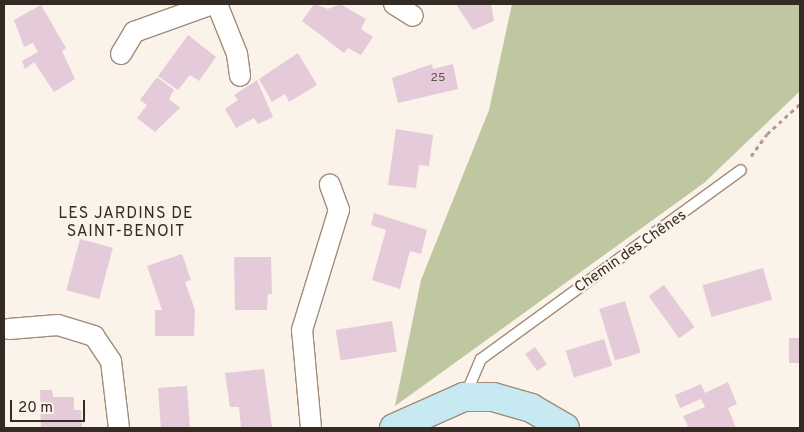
<!DOCTYPE html>
<html>
<head>
<meta charset="utf-8">
<style>
  body { margin:0 }
  #map { position:relative; width:804px; height:432px; overflow:hidden; background:#fbf2ea; font-family:Overpass,sans-serif }
  div>[style] { position:absolute }
  .green>* { inset:0; background:#bec79f }
  .building>* { inset:0; background:#e5cada; transform-origin:0 0 }
  .path>* { height:3px; margin-top:-1.5px; transform-origin:0; background:repeating-linear-gradient(90deg,#a79e96 0 4px,transparent 0 8px) }
  .roads { filter:drop-shadow(1px 0 #a18c7a) drop-shadow(-1px 0 #a18c7a) drop-shadow(0 1px #a18c7a) drop-shadow(0 -1px #a18c7a) }
  .lane>* { height:10px; margin:-5px; padding:0 5px; transform-origin:5px; border-radius:5px; background:#fff }
  .street>* { height:20px; margin:-10px; padding:0 10px; transform-origin:10px; border-radius:10px; background:#fff }
  .secondary>* { height:28px; margin:-14px; padding:0 14px; transform-origin:14px; border-radius:14px; background:#c7e9f2 }
  span { translate:-50% -50%; white-space:nowrap; text-align:center; line-height:1.15; -webkit-text-stroke:4.5px #fbf2ea; paint-order:stroke }
  .number-label { font-size:12px; color:#605352 }
  .number-label span { -webkit-text-stroke-width:0 }
  .street-label { font-size:15px; color:#342b24 }
  .neighbourhood-label { font-size:16px; color:#342b24; letter-spacing:1px }
  .frame { position:absolute; inset:0; border:5px solid #342b24; pointer-events:none }
  .scale { position:absolute; left:10px; top:400px; width:75px; height:22px; box-sizing:border-box; border:2px solid #342b24; border-top:0; padding-left:6px; font-size:15px; line-height:18px; white-space:nowrap; color:#342b24; -webkit-text-stroke:4px #fbf2ea; paint-order:stroke }
</style>
</head>
<body>
<div id="map">
  <div class="green">
    <i style="clip-path:polygon(512px 4px,800px 4px,800px 91px,704px 183px,395px 406px,421px 280px,489px 110px)"></i>
  </div>
  <div class="building">
    <i style="clip-path:polygon(314px 4px,328px 9px,340px 4px,366px 19px,361px 29px,373px 37px,361px 55px,348px 48px,344px 53px,302px 21px)"></i>
    <i style="clip-path:polygon(456px 4px,491px 4px,494px 21px,473px 30px)"></i>
    <i style="clip-path:polygon(41px 5px,66px 48px,62px 51px,75px 79px,54px 92px,34px 62px,25px 69px,22px 61px,38px 52px,33px 43px,24px 47px,14px 20px)"></i>
    <i style="clip-path:polygon(188px 35px,216px 57px,199px 81px,190px 75px,178px 90px,158px 76px)"></i>
    <i style="clip-path:polygon(298px 53px,317px 85px,289px 102px,285px 94px,272px 102px,259px 79px)"></i>
    <i style="clip-path:polygon(432px 64px,433px 69px,453px 64px,458px 89px,398px 103px,392px 78px)"></i>
    <i style="clip-path:polygon(157px 77px,174px 90px,169px 99px,180px 108px,155px 132px,137px 118px,147px 105px,140px 100px)"></i>
    <i style="clip-path:polygon(257px 80px,273px 117px,258px 124px,254px 118px,236px 128px,225px 109px,238px 100px,234px 95px)"></i>
    <i style="clip-path:polygon(396px 129px,433px 135px,429px 166px,419px 165px,416px 188px,388px 185px)"></i>
    <i style="clip-path:polygon(374px 213px,427px 230px,421px 254px,410px 251px,400px 289px,372px 280px,386px 230px,371px 225px)"></i>
    <i style="left:80px;top:239px;width:34px;height:53px;rotate:15deg"></i>
    <i style="clip-path:polygon(182px 254px,191px 280px,185px 282px,195px 310px,194px 336px,155px 336px,155px 310px,162px 310px,147px 266px)"></i>
    <i style="clip-path:polygon(234px 257px,271px 257px,272px 294px,268px 294px,267px 310px,235px 310px)"></i>
    <i style="left:763px;top:268px;width:33px;height:63px;rotate:74deg"></i>
    <i style="left:664px;top:285px;width:52px;height:19px;rotate:54deg"></i>
    <i style="left:625px;top:301px;width:54px;height:27px;rotate:73deg"></i>
    <i style="left:392px;top:321px;width:31px;height:57px;rotate:81deg"></i>
    <i style="left:789px;top:338px;width:11px;height:25px"></i>
    <i style="left:604px;top:339px;width:28px;height:40px;rotate:73deg"></i>
    <i style="left:535px;top:347px;width:21px;height:12px;rotate:55deg"></i>
    <i style="clip-path:polygon(264px 369px,272px 427px,241px 428px,239px 407px,230px 407px,225px 373px)"></i>
    <i style="clip-path:polygon(728px 382px,737px 404px,728px 408px,736px 428px,684px 428px,688px 426px,683px 416px,705px 407px,701px 399px,680px 408px,675px 395px,701px 384px,705px 393px)"></i>
    <i style="left:187px;top:386px;width:42px;height:29px;rotate:86deg"></i>
    <i style="clip-path:polygon(40px 390px,52px 390px,53px 397px,74px 397px,74px 410px,81px 410px,82px 428px,41px 428px)"></i>
  </div>
  <div class="path">
    <i style="left:751px;top:156px;width:27px;rotate:-54deg"></i>
    <i style="left:767px;top:134px;width:45px;rotate:-42.3deg"></i>
  </div>
  <div class="roads">
    <div class="lane">
      <i style="left:466px;top:394px;width:38px;rotate:-67deg"></i>
      <i style="left:481px;top:359px;width:321px;rotate:-36deg"></i>
    </div>
    <div class="street">
      <i style="left:217px;top:4px;width:54px;rotate:68.2deg"></i>
      <i style="left:237px;top:54px;width:22px;rotate:82deg"></i>
      <i style="left:394px;top:4px;width:22px;rotate:32deg"></i>
      <i style="left:121px;top:54px;width:26px;rotate:-59deg"></i>
      <i style="left:134px;top:32px;width:83px;rotate:-19.7deg"></i>
      <i style="left:9px;top:329px;width:49px;rotate:-4.7deg"></i>
      <i style="left:58px;top:325px;width:38px;rotate:17deg"></i>
      <i style="left:94px;top:336px;width:30px;rotate:56deg"></i>
      <i style="left:111px;top:361px;width:67px;rotate:83.2deg"></i>
      <i style="left:311px;top:428px;width:98px;rotate:-95.2deg"></i>
      <i style="left:302px;top:330px;width:126px;rotate:-72.9deg"></i>
      <i style="left:339px;top:210px;width:27px;rotate:-110deg"></i>
    </div>
    <div class="secondary">
      <i style="left:394px;top:428px;width:77px;rotate:-23.9deg"></i>
      <i style="left:464px;top:397px;width:29px"></i>
      <i style="left:493px;top:397px;width:40px;rotate:16deg"></i>
      <i style="left:531px;top:408px;width:39px;rotate:30deg"></i>
    </div>
  </div>
  <div class="number-label">
    <span style="left:438px;top:79px">25</span>
  </div>
  <div class="street-label">
    <span style="left:631px;top:252px;rotate:-35deg">Chemin des Chênes</span>
  </div>
  <div class="neighbourhood-label">
    <span style="left:126px;top:223px">LES JARDINS DE<br>SAINT-BENOIT</span>
  </div>
  <div class="frame"></div>
  <div class="scale">20 m</div>
</div>
</body>
</html>
